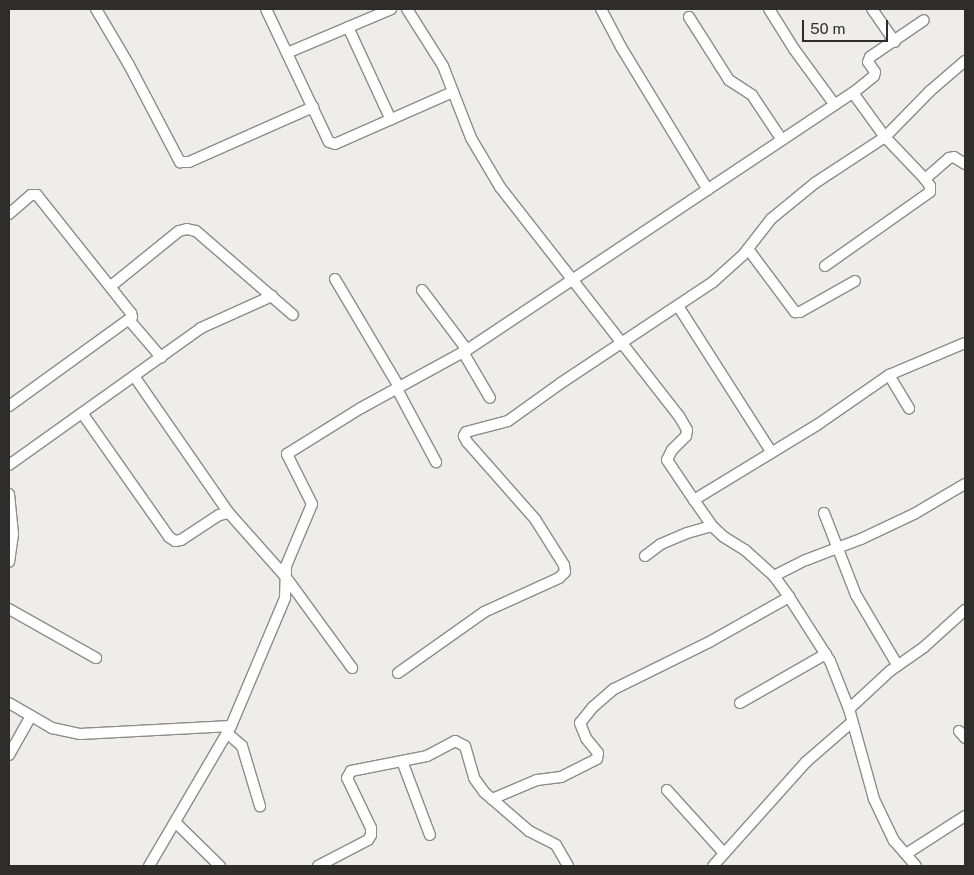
<!DOCTYPE html>
<html>
<head>
<meta charset="utf-8">
<style>
  body { margin:0 }
  #map { position:relative; width:974px; height:875px; overflow:hidden; background:#eeedea; font-family:"Public Sans",sans-serif }
  div>[style] { position:absolute }
  .roads { filter:drop-shadow(1px 0 #8d8c89) drop-shadow(-1px 0 #8d8c89) drop-shadow(0 1px #8d8c89) drop-shadow(0 -1px #8d8c89) }
  .street>* { height:10px; margin:-5px; padding:0 5px; transform-origin:5px; border-radius:5px; background:#fff }
  span { translate:-50% -50%; white-space:nowrap; text-align:center; line-height:1.15; -webkit-text-stroke:4.5px #eeedea; paint-order:stroke }
  .frame { position:absolute; inset:0; border:10px solid #2e2d2c; pointer-events:none }
  .scale { position:absolute; left:802px; top:20px; width:86px; height:22px; box-sizing:border-box; border:2px solid #2e2d2c; border-top:0; padding-left:6px; font-size:15px; line-height:18px; white-space:nowrap; color:#2e2d2c; -webkit-text-stroke:4px #eeedea; paint-order:stroke }
</style>
</head>
<body>
<div id="map">
  <div class="roads">
    <div class="street">
      <i style="left:96px;top:9px;width:65px;rotate:59.5deg"></i>
      <i style="left:129px;top:65px;width:110px;rotate:62.3deg"></i>
      <i style="left:180px;top:162px;width:9px"></i>
      <i style="left:189px;top:162px;width:136px;rotate:-23.9deg"></i>
      <i style="left:266px;top:9px;width:147px;rotate:64.7deg"></i>
      <i style="left:329px;top:142px;width:6px;rotate:18deg"></i>
      <i style="left:335px;top:144px;width:129px;rotate:-23.8deg"></i>
      <i style="left:407px;top:9px;width:67px;rotate:57.7deg"></i>
      <i style="left:443px;top:66px;width:77px;rotate:68.7deg"></i>
      <i style="left:471px;top:138px;width:57px;rotate:59.4deg"></i>
      <i style="left:500px;top:187px;width:291px;rotate:52deg"></i>
      <i style="left:679px;top:416px;width:16px;rotate:60deg"></i>
      <i style="left:687px;top:430px;width:6px;rotate:99deg"></i>
      <i style="left:686px;top:436px;width:20px;rotate:135deg"></i>
      <i style="left:672px;top:450px;width:11px;rotate:117deg"></i>
      <i style="left:667px;top:460px;width:48px;rotate:56deg"></i>
      <i style="left:694px;top:500px;width:144px;rotate:-31.4deg"></i>
      <i style="left:817px;top:425px;width:88px;rotate:-34.8deg"></i>
      <i style="left:889px;top:375px;width:39px;rotate:59deg"></i>
      <i style="left:601px;top:9px;width:43px;rotate:62.2deg"></i>
      <i style="left:621px;top:47px;width:167px;rotate:58.7deg"></i>
      <i style="left:769px;top:9px;width:47px;rotate:58deg"></i>
      <i style="left:794px;top:49px;width:69px;rotate:53.8deg"></i>
      <i style="left:872px;top:9px;width:40px;rotate:55.1deg"></i>
      <i style="left:689px;top:17px;width:75px;rotate:57.6deg"></i>
      <i style="left:729px;top:80px;width:27px;rotate:33deg"></i>
      <i style="left:752px;top:95px;width:54px;rotate:56.3deg"></i>
      <i style="left:348px;top:27px;width:102px;rotate:65.2deg"></i>
      <i style="left:287px;top:53px;width:113px;rotate:-22.9deg"></i>
      <i style="left:853px;top:93px;width:54px;rotate:54deg"></i>
      <i style="left:885px;top:137px;width:58px;rotate:46.4deg"></i>
      <i style="left:925px;top:179px;width:32px;rotate:-41deg"></i>
      <i style="left:949px;top:158px;width:5px;rotate:-11deg"></i>
      <i style="left:954px;top:157px;width:13px;rotate:32deg"></i>
      <i style="left:9px;top:214px;width:29px;rotate:-41deg"></i>
      <i style="left:31px;top:195px;width:6px"></i>
      <i style="left:37px;top:195px;width:151px;rotate:51.5deg"></i>
      <i style="left:131px;top:313px;width:4px;rotate:76deg"></i>
      <i style="left:132px;top:317px;width:152px;rotate:144.1deg"></i>
      <i style="left:748px;top:249px;width:79px;rotate:53.3deg"></i>
      <i style="left:795px;top:312px;width:5px"></i>
      <i style="left:800px;top:312px;width:63px;rotate:-29.4deg"></i>
      <i style="left:825px;top:266px;width:128px;rotate:-35.2deg"></i>
      <i style="left:930px;top:192px;width:6px;rotate:-90deg"></i>
      <i style="left:930px;top:186px;width:9px;rotate:-126deg"></i>
      <i style="left:335px;top:279px;width:126px;rotate:59.3deg"></i>
      <i style="left:111px;top:286px;width:87px;rotate:-39deg"></i>
      <i style="left:179px;top:231px;width:8px;rotate:-14deg"></i>
      <i style="left:187px;top:229px;width:9px;rotate:13deg"></i>
      <i style="left:196px;top:231px;width:128px;rotate:40.9deg"></i>
      <i style="left:422px;top:290px;width:75px;rotate:53.1deg"></i>
      <i style="left:678px;top:306px;width:174px;rotate:57.4deg"></i>
      <i style="left:130px;top:321px;width:48px;rotate:49.3deg"></i>
      <i style="left:463px;top:352px;width:53px;rotate:59.6deg"></i>
      <i style="left:889px;top:375px;width:82px;rotate:-22.8deg"></i>
      <i style="left:134px;top:376px;width:167px;rotate:55.3deg"></i>
      <i style="left:229px;top:513px;width:84px;rotate:48.4deg"></i>
      <i style="left:285px;top:576px;width:114px;rotate:53.9deg"></i>
      <i style="left:397px;top:389px;width:83px;rotate:61.9deg"></i>
      <i style="left:82px;top:413px;width:151px;rotate:54.9deg"></i>
      <i style="left:169px;top:537px;width:7px;rotate:34deg"></i>
      <i style="left:175px;top:541px;width:6px;rotate:-9deg"></i>
      <i style="left:181px;top:540px;width:45px;rotate:-33.3deg"></i>
      <i style="left:219px;top:515px;width:10px;rotate:-11deg"></i>
      <i style="left:9px;top:465px;width:236px;rotate:-35.5deg"></i>
      <i style="left:201px;top:328px;width:78px;rotate:-24.3deg"></i>
      <i style="left:9px;top:494px;width:40px;rotate:84.3deg"></i>
      <i style="left:13px;top:534px;width:28px;rotate:98deg"></i>
      <i style="left:694px;top:500px;width:32px;rotate:55deg"></i>
      <i style="left:824px;top:513px;width:88px;rotate:68.7deg"></i>
      <i style="left:856px;top:595px;width:82px;rotate:59.4deg"></i>
      <i style="left:645px;top:556px;width:20px;rotate:-37deg"></i>
      <i style="left:661px;top:544px;width:28px;rotate:-23deg"></i>
      <i style="left:687px;top:533px;width:26px;rotate:-16deg"></i>
      <i style="left:712px;top:526px;width:16px;rotate:43deg"></i>
      <i style="left:724px;top:537px;width:25px;rotate:32deg"></i>
      <i style="left:745px;top:550px;width:39px;rotate:42deg"></i>
      <i style="left:774px;top:576px;width:26px;rotate:54deg"></i>
      <i style="left:789px;top:597px;width:76px;rotate:57.4deg"></i>
      <i style="left:830px;top:661px;width:52px;rotate:68.4deg"></i>
      <i style="left:774px;top:576px;width:36px;rotate:-27deg"></i>
      <i style="left:806px;top:560px;width:59px;rotate:-20.9deg"></i>
      <i style="left:861px;top:539px;width:59px;rotate:-25.3deg"></i>
      <i style="left:914px;top:514px;width:59px;rotate:-30.5deg"></i>
      <i style="left:9px;top:609px;width:100px;rotate:29.4deg"></i>
      <i style="left:398px;top:673px;width:105px;rotate:-35.3deg"></i>
      <i style="left:484px;top:612px;width:82px;rotate:-24.4deg"></i>
      <i style="left:559px;top:578px;width:8px;rotate:-45deg"></i>
      <i style="left:565px;top:572px;width:7px;rotate:-98deg"></i>
      <i style="left:564px;top:565px;width:54px;rotate:-122.2deg"></i>
      <i style="left:535px;top:519px;width:103px;rotate:-131.4deg"></i>
      <i style="left:467px;top:442px;width:7px;rotate:-117deg"></i>
      <i style="left:464px;top:436px;width:4px;rotate:-63deg"></i>
      <i style="left:466px;top:432px;width:43px;rotate:-14.7deg"></i>
      <i style="left:508px;top:421px;width:65px;rotate:-35.6deg"></i>
      <i style="left:561px;top:383px;width:182px;rotate:-33.6deg"></i>
      <i style="left:713px;top:282px;width:40px;rotate:-42deg"></i>
      <i style="left:743px;top:255px;width:46px;rotate:-52.1deg"></i>
      <i style="left:771px;top:219px;width:57px;rotate:-39.3deg"></i>
      <i style="left:815px;top:183px;width:84px;rotate:-33.3deg"></i>
      <i style="left:885px;top:137px;width:64px;rotate:-45.6deg"></i>
      <i style="left:930px;top:91px;width:46px;rotate:-40.6deg"></i>
      <i style="left:9px;top:703px;width:50px;rotate:30.2deg"></i>
      <i style="left:52px;top:728px;width:29px;rotate:12deg"></i>
      <i style="left:80px;top:734px;width:151px;rotate:-3deg"></i>
      <i style="left:740px;top:703px;width:99px;rotate:-29.7deg"></i>
      <i style="left:959px;top:731px;width:9px;rotate:49deg"></i>
      <i style="left:227px;top:733px;width:20px;rotate:41deg"></i>
      <i style="left:242px;top:746px;width:63px;rotate:73.3deg"></i>
      <i style="left:9px;top:755px;width:45px;rotate:-60.6deg"></i>
      <i style="left:402px;top:761px;width:79px;rotate:69.3deg"></i>
      <i style="left:667px;top:790px;width:85px;rotate:47.9deg"></i>
      <i style="left:492px;top:799px;width:49px;rotate:-22.9deg"></i>
      <i style="left:537px;top:780px;width:24px;rotate:-7deg"></i>
      <i style="left:561px;top:777px;width:40px;rotate:-26.6deg"></i>
      <i style="left:597px;top:759px;width:6px;rotate:-81deg"></i>
      <i style="left:598px;top:753px;width:19px;rotate:-129deg"></i>
      <i style="left:586px;top:738px;width:16px;rotate:-112deg"></i>
      <i style="left:580px;top:723px;width:21px;rotate:-51deg"></i>
      <i style="left:593px;top:707px;width:28px;rotate:-41deg"></i>
      <i style="left:614px;top:689px;width:108px;rotate:-26.3deg"></i>
      <i style="left:711px;top:641px;width:90px;rotate:-29.4deg"></i>
      <i style="left:175px;top:822px;width:63px;rotate:44.4deg"></i>
      <i style="left:906px;top:854px;width:70px;rotate:-32.8deg"></i>
      <i style="left:149px;top:866px;width:162px;rotate:-59.6deg"></i>
      <i style="left:231px;top:726px;width:139px;rotate:-67.1deg"></i>
      <i style="left:285px;top:598px;width:32px;rotate:-88deg"></i>
      <i style="left:286px;top:566px;width:67px;rotate:-67.2deg"></i>
      <i style="left:312px;top:504px;width:56px;rotate:-116.6deg"></i>
      <i style="left:287px;top:454px;width:87px;rotate:-31.9deg"></i>
      <i style="left:361px;top:408px;width:121px;rotate:-28.7deg"></i>
      <i style="left:467px;top:350px;width:464px;rotate:-33.7deg"></i>
      <i style="left:853px;top:93px;width:27px;rotate:-39deg"></i>
      <i style="left:874px;top:76px;width:4px;rotate:-76deg"></i>
      <i style="left:875px;top:72px;width:12px;rotate:-125deg"></i>
      <i style="left:868px;top:62px;width:5px;rotate:-68deg"></i>
      <i style="left:870px;top:57px;width:65px;rotate:-34.4deg"></i>
      <i style="left:318px;top:866px;width:56px;rotate:-27.5deg"></i>
      <i style="left:368px;top:840px;width:6px;rotate:-59deg"></i>
      <i style="left:371px;top:835px;width:7px;rotate:-90deg"></i>
      <i style="left:371px;top:828px;width:55px;rotate:-115.6deg"></i>
      <i style="left:347px;top:778px;width:8px;rotate:-60deg"></i>
      <i style="left:351px;top:771px;width:77px;rotate:-11.2deg"></i>
      <i style="left:427px;top:756px;width:32px;rotate:-28deg"></i>
      <i style="left:455px;top:741px;width:11px;rotate:27deg"></i>
      <i style="left:465px;top:746px;width:33px;rotate:74deg"></i>
      <i style="left:474px;top:778px;width:17px;rotate:54deg"></i>
      <i style="left:484px;top:792px;width:60px;rotate:40.9deg"></i>
      <i style="left:529px;top:831px;width:30px;rotate:27deg"></i>
      <i style="left:556px;top:845px;width:24px;rotate:60deg"></i>
      <i style="left:713px;top:866px;width:140px;rotate:-48.2deg"></i>
      <i style="left:806px;top:762px;width:61px;rotate:-41deg"></i>
      <i style="left:916px;top:866px;width:33px;rotate:-131deg"></i>
      <i style="left:894px;top:841px;width:47px;rotate:-115.5deg"></i>
      <i style="left:874px;top:799px;width:93px;rotate:-105.5deg"></i>
      <i style="left:849px;top:709px;width:56px;rotate:-42.8deg"></i>
      <i style="left:890px;top:671px;width:42px;rotate:-35.2deg"></i>
      <i style="left:924px;top:647px;width:55px;rotate:-42.1deg"></i>
    </div>
  </div>
  <div class="frame"></div>
  <div class="scale">50 m</div>
</div>
</body>
</html>
